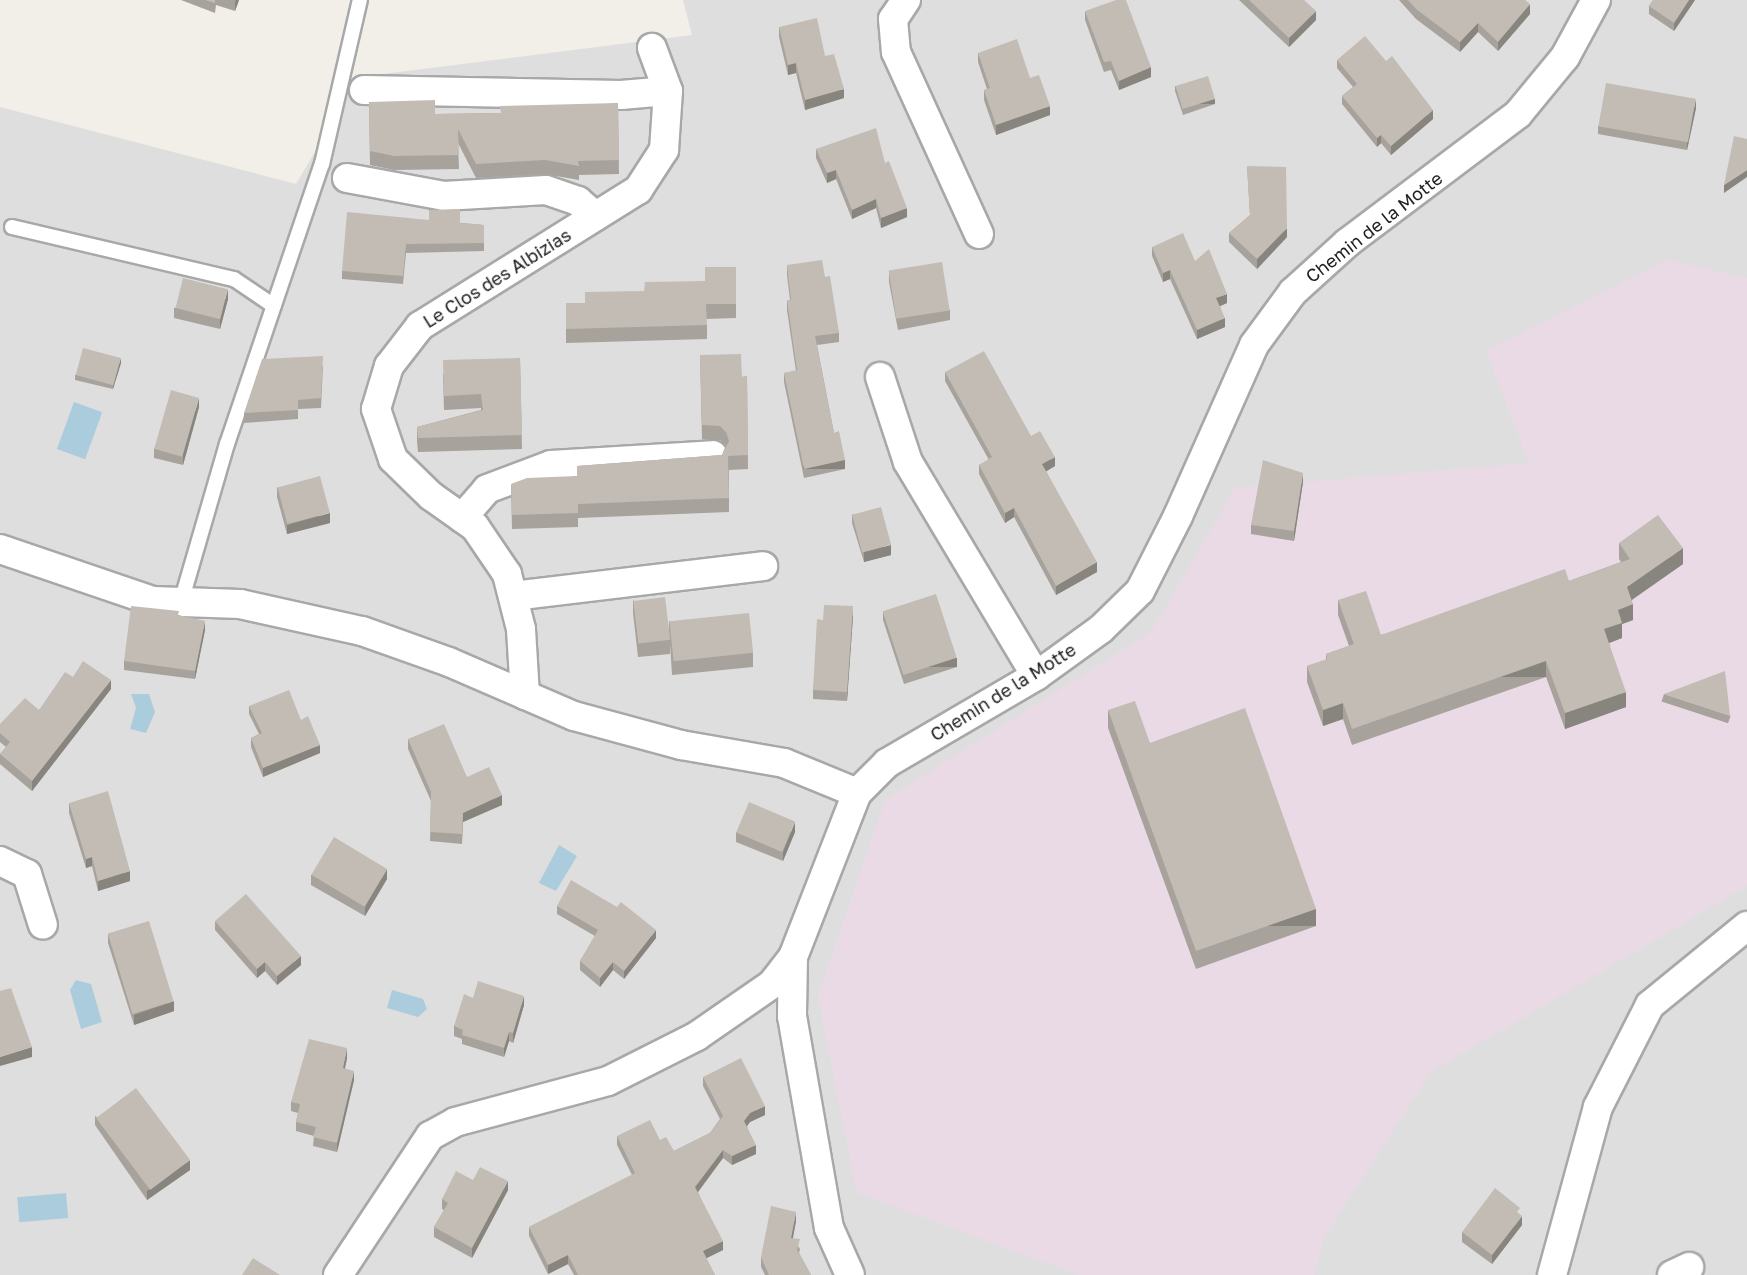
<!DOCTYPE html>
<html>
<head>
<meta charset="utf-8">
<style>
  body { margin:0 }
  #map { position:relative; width:1747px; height:1275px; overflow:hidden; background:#f1efe8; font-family:"Golos Text",sans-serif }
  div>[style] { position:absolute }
  .residential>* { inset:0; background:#dfdede }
  .industrial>* { inset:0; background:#eadae5 }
  .water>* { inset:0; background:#acd; transform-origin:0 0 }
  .roads { filter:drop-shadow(2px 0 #a8a8a8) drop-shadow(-2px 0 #a8a8a8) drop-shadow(0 2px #a8a8a8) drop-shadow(0 -2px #a8a8a8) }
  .lane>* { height:14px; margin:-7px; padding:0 7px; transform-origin:7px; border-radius:7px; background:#fff }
  .street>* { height:28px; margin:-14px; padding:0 14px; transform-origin:14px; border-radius:14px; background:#fff }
  .wall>* { inset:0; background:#a7a29b; transform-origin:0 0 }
  .shaded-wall>* { inset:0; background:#88847e; transform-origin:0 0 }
  .building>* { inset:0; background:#c2bcb4; transform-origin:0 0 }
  span { translate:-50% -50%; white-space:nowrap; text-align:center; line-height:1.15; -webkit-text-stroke:4.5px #fff; paint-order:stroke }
  .street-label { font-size:18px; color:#212121 }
</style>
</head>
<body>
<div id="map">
  <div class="residential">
    <i style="clip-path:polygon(683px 0,1747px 0,1747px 1275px,0 1275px,0 107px,296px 184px,359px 77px,692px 35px)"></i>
  </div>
  <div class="industrial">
    <i style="clip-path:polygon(1666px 260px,1747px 278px,1747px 886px,1431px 1072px,1324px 1238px,1314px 1275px,1079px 1275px,857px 1193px,818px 996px,885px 800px,1151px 632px,1235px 488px,1529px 463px,1486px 351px)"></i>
  </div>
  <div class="water">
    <i style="left:74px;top:402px;width:30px;height:50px;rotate:20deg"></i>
    <i style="clip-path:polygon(131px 694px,149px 694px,155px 712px,146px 733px,130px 729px,136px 708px)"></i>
    <i style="clip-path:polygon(559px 845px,577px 856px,556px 891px,539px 883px)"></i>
    <i style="clip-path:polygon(76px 980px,91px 984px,102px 1022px,81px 1029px,70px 990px)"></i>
    <i style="clip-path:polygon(392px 990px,423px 999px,427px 1009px,418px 1017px,387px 1008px)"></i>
    <i style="left:66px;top:1193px;width:25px;height:49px;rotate:85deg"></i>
  </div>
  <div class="roads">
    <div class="lane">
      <i style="left:12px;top:227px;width:228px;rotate:13.2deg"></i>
      <i style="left:234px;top:279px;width:48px;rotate:34deg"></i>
      <i style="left:181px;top:602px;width:165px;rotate:-73.8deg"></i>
      <i style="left:227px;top:444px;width:296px;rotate:-71.3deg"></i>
      <i style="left:322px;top:164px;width:168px;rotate:-77deg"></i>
    </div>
    <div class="street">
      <i style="left:906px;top:0;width:23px;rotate:124deg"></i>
      <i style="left:893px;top:19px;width:33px;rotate:85deg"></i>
      <i style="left:896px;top:52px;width:200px;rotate:65.5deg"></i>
      <i style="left:364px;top:90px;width:257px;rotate:1.1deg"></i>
      <i style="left:621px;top:95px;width:47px;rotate:-4.9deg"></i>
      <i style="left:347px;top:178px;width:99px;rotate:10.5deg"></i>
      <i style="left:444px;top:196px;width:102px;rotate:-3.4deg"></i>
      <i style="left:546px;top:190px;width:34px;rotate:19deg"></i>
      <i style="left:578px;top:201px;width:23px;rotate:41deg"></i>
      <i style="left:880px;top:377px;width:89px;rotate:71.8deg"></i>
      <i style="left:908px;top:462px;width:249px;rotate:59.1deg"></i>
      <i style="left:462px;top:518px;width:38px;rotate:-49deg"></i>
      <i style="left:487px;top:489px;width:68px;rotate:-20.6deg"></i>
      <i style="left:551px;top:465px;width:162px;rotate:-3.5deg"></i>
      <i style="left:0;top:549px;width:162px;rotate:18.8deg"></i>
      <i style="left:153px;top:601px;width:87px;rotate:2deg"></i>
      <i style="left:240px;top:604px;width:125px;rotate:12.5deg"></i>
      <i style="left:362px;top:631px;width:92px;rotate:19.6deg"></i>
      <i style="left:449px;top:662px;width:136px;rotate:23.4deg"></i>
      <i style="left:574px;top:716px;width:111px;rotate:15.2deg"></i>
      <i style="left:681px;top:745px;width:105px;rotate:9.9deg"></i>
      <i style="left:784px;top:763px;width:79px;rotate:22.3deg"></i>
      <i style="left:513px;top:596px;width:252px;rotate:-6.8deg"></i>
      <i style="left:525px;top:695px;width:66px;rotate:-93.5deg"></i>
      <i style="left:521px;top:629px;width:57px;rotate:-104.3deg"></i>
      <i style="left:507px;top:574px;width:57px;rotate:-124.2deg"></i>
      <i style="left:475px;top:527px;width:54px;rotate:-144.8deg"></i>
      <i style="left:431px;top:496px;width:53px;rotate:-135.8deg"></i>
      <i style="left:393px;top:459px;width:53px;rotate:-108.8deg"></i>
      <i style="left:376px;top:409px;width:45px;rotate:-73.2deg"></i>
      <i style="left:389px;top:366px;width:51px;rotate:-52.2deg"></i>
      <i style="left:420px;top:326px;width:257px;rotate:-32deg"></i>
      <i style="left:638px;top:190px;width:48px;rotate:-57deg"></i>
      <i style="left:664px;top:150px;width:59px;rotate:-86.1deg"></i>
      <i style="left:668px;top:91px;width:46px;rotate:-110.4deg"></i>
      <i style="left:0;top:861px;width:30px;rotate:26deg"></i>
      <i style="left:27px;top:874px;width:53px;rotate:72.6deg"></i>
      <i style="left:793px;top:957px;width:59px;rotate:91deg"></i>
      <i style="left:792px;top:1016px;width:215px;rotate:80.1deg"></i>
      <i style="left:829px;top:1228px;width:51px;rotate:65.9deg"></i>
      <i style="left:338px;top:1275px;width:167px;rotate:-56.5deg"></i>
      <i style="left:430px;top:1136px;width:29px;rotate:-29deg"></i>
      <i style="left:455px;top:1122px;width:158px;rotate:-15deg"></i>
      <i style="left:608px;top:1081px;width:100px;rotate:-26.8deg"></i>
      <i style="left:697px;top:1036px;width:91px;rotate:-34.7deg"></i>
      <i style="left:772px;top:984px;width:34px;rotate:-52deg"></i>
      <i style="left:793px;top:957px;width:176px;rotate:-68.7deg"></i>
      <i style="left:857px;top:793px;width:42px;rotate:-45deg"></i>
      <i style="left:887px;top:763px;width:173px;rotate:-30.3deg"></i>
      <i style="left:1036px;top:676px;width:80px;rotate:-35.9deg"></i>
      <i style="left:1101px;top:629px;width:54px;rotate:-44.3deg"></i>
      <i style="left:1140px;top:591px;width:84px;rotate:-63.1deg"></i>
      <i style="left:1178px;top:516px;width:187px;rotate:-66deg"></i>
      <i style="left:1254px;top:345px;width:66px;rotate:-53.7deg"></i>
      <i style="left:1293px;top:292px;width:73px;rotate:-42.2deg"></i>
      <i style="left:1347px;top:243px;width:214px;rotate:-37deg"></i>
      <i style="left:1518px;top:114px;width:74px;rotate:-50.5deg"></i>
      <i style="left:1565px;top:57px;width:65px;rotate:-61.5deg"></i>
      <i style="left:1552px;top:1275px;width:174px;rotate:-74.7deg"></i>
      <i style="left:1598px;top:1107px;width:114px;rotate:-63deg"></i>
      <i style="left:1650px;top:1005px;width:125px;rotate:-39.2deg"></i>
      <i style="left:1672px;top:1275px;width:19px;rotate:-25deg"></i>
    </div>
  </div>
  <div class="wall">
    <i style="clip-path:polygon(181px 0,239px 0,235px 11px,216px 5px,215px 13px)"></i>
    <i style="clip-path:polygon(1239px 0,1304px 0,1316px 20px,1289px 47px)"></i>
    <i style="clip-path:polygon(1399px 0,1525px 0,1530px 14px,1498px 51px,1478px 32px,1460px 52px,1416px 19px)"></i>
    <i style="clip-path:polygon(1653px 0,1695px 0,1674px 31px,1649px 14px,1649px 6px)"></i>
    <i style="clip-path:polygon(1085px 11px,1151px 77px,1119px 90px,1111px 70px,1104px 72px,1085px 20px)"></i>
    <i style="clip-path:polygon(779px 27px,825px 56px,844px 98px,805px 110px,796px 73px,788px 75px,779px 37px)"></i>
    <i style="clip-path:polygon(978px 53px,1030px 78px,1050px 115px,996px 135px,984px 100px,984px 90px,987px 89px,978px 62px)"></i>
    <i style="clip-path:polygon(1337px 60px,1433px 119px,1391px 155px,1381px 143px,1377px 147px,1342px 104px,1342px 96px,1353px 87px,1337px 68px)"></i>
    <i style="clip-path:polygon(1175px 86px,1215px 104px,1183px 115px,1175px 91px)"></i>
    <i style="clip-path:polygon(369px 102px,435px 114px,500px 113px,618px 103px,619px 174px,579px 175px,579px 180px,545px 174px,476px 178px,458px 143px,459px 169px,394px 170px,370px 165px)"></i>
    <i style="clip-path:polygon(1696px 108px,1687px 150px,1598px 134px,1598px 126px)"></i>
    <i style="clip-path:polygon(816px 149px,885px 163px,907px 217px,881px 228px,876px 208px,852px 219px,836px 179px,827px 183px,816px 158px)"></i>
    <i style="clip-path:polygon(1247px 166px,1287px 237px,1257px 269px,1229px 242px,1229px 233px,1250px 215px)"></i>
    <i style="clip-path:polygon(429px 220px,484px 225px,484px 251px,406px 253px,403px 284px,342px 279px,342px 271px)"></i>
    <i style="clip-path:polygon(1152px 247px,1195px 261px,1227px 303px,1220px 306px,1225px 327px,1197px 339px,1170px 279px,1163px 282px,1152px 256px)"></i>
    <i style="clip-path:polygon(787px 265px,825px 277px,839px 333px,839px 342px,817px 345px,834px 433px,845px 469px,804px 478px,784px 382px,784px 373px,796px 371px,787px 310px,787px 300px,790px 300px,787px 275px)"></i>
    <i style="clip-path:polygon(736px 267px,736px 318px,706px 319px,705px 282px)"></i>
    <i style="clip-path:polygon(889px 273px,950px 310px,950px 320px,898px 330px,889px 282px)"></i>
    <i style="clip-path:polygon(585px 292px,707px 325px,707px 339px,566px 343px,566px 303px,585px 303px)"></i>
    <i style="clip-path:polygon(228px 299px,220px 329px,174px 318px,174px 308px)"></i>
    <i style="clip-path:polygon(700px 355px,742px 377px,747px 376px,748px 469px,729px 470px,729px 512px,578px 518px,578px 527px,512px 529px,511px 484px,577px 476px,577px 466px,722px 455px,726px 445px,720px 440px,702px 439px)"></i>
    <i style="clip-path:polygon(520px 358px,522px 449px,418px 452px,417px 441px,417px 427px,481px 410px,481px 408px,444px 410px,443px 374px)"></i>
    <i style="clip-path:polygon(121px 363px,113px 389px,75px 380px,75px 375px)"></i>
    <i style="clip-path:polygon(323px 366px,321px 408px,298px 409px,298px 419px,244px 423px,244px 413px)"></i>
    <i style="clip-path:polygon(945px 372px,1031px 436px,1055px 466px,1046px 471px,1097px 572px,1056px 595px,1014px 517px,1005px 523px,979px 474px,979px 465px,989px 460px,945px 381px)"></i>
    <i style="clip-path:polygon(199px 407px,183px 465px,154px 458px,154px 449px)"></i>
    <i style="clip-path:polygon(1303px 482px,1294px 541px,1251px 534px,1251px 525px)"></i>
    <i style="clip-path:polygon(277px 487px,330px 523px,287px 534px,277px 497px)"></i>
    <i style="clip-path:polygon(852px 514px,891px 555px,864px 562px,852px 523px)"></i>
    <i style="clip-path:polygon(1619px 543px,1683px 564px,1632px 600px,1633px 620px,1622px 624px,1622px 638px,1609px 643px,1626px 707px,1565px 729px,1546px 677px,1352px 745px,1343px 719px,1323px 726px,1307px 682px,1307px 666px,1326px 660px,1326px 654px,1349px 646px,1338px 615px,1338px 600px,1381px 635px,1569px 581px,1621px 562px,1619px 559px)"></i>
    <i style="clip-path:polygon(633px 600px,669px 634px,669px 621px,753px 653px,753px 667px,672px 675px,670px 643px,670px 654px,638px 657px,633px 613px)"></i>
    <i style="clip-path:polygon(883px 611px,957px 667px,904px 684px,883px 620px)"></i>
    <i style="clip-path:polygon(179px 615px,205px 630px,195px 679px,124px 670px,124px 661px)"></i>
    <i style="clip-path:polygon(853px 616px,847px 701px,813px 699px,813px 690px,823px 620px)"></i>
    <i style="clip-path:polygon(73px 677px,111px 689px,32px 791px,0 764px,0 754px,6px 747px,0 742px,0 724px,39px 710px)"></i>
    <i style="left:1664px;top:694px;width:70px;height:8px;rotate:18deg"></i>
    <i style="clip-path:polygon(249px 706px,301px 720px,320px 753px,263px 777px,251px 747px,251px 738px,259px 734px,249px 714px)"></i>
    <i style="clip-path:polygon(1108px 710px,1150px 743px,1316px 926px,1196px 969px,1108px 728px)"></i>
    <i style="clip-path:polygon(408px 739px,467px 777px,502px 805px,463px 822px,462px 844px,430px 841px,431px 801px,408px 749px)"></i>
    <i style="clip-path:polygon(69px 803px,130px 881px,98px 891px,92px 866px,86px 868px,69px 813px)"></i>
    <i style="clip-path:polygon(736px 832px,795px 832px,783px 861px,736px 842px)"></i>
    <i style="clip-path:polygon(311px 875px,387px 879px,365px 916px,311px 885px)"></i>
    <i style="clip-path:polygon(557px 906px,656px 938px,624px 979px,613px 970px,600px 987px,580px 970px,580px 961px,595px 936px,557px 914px)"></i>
    <i style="clip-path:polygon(215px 921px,301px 965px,277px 985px,265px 971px,257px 978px,215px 930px)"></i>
    <i style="clip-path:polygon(108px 934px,174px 1011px,134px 1025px,108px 943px)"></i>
    <i style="clip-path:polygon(473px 998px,524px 1005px,513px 1043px,509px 1041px,504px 1057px,462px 1044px,462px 1039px,454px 1036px,454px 1026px)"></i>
    <i style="clip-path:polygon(347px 1058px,345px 1068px,354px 1080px,337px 1152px,313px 1146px,314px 1136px,296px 1131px,296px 1122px,298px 1113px,291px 1111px,291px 1102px)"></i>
    <i style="clip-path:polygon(703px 1077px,765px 1115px,750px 1122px,747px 1126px,756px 1154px,732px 1165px,723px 1158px,698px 1192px,723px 1250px,706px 1258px,715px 1275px,574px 1275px,568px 1264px,548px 1274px,529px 1236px,529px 1227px,632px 1175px,617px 1145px,617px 1136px,660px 1140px,674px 1151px,710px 1133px,720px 1119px,703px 1086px)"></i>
    <i style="clip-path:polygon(95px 1116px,190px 1170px,147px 1200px,95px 1125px)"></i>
    <i style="clip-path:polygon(473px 1180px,508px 1190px,472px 1258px,434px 1237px,434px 1227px,444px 1210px,442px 1209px,442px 1199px)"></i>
    <i style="clip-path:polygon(796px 1221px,793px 1238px,800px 1249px,799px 1253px,811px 1275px,765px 1275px,761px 1267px,761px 1257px)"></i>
    <i style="clip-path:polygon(1522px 1225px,1492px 1264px,1462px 1242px,1462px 1232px)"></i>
  </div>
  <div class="shaded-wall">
    <i style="clip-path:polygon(236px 0,239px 0,235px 11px,235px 2px)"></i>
    <i style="clip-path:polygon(1689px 0,1695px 0,1674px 31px,1674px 23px)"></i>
    <i style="clip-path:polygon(1530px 4px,1530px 14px,1498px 51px,1498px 42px)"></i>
    <i style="clip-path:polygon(1316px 11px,1316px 20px,1289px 47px,1289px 38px)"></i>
    <i style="clip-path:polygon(1478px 23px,1478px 32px,1460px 52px,1460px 42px)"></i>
    <i style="clip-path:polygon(796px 63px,796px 73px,788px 75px,788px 65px)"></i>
    <i style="clip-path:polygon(1151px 67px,1151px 77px,1119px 90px,1119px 81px)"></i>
    <i style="clip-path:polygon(844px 89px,844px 98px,805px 110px,805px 100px)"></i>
    <i style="left:1215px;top:99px;width:5px;height:34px;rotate:90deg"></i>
    <i style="clip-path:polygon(1696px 99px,1696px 108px,1687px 150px,1687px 142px)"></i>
    <i style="clip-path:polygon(1050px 106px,1050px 115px,996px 135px,996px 125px)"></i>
    <i style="clip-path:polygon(1433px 110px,1433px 119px,1391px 155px,1391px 146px)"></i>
    <i style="clip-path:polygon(1381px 135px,1381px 143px,1377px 147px,1377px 138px)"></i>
    <i style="clip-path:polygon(836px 170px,836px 179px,827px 183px,827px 173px)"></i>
    <i style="clip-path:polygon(1747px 170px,1747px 177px,1724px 193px,1724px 185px)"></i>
    <i style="clip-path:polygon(876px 199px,876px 208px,852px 219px,852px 210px)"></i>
    <i style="clip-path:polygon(907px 208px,907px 217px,881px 228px,881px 218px)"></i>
    <i style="clip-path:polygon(1287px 228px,1287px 237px,1257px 269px,1257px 259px)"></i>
    <i style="clip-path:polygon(1170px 270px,1170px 279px,1163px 282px,1163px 273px)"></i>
    <i style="clip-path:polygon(228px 289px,228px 299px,220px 329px,220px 319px)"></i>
    <i style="clip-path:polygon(1227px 294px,1227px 303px,1216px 308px,1216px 298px)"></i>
    <i style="clip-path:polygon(1225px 318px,1225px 327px,1197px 339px,1197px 330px)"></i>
    <i style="clip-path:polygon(121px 358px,121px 363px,113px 389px,113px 384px)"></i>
    <i style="clip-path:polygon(199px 398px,199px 407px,183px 465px,183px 455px)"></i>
    <i style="clip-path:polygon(1055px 457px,1055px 466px,1042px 474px,1042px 464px)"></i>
    <i style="left:845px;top:460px;width:9px;height:42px;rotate:90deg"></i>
    <i style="clip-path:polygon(1303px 473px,1303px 482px,1294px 541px,1294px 531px)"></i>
    <i style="clip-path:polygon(1014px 508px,1014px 517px,1005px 523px,1005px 513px)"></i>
    <i style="clip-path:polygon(330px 513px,330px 523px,287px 534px,287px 525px)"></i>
    <i style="clip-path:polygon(891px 545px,891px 555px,864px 562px,864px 552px)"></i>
    <i style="clip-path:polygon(1683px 548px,1683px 564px,1627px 603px,1627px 587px)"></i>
    <i style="clip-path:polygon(1097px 562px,1097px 572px,1056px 595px,1056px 586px)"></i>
    <i style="clip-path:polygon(1633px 604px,1633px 620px,1622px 624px,1622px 638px,1604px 645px,1604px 629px,1618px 610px)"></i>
    <i style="clip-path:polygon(853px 606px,853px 616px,847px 701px,847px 692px)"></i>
    <i style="clip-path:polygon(205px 621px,205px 630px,195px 679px,195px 671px)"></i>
    <i style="left:957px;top:658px;width:9px;height:56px;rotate:90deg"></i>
    <i style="left:1546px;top:661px;width:16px;height:206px;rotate:90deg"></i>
    <i style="clip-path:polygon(111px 680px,111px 689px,32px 791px,32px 781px)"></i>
    <i style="clip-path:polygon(1626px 692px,1626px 707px,1565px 729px,1565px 713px)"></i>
    <i style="clip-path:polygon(1343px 703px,1343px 719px,1323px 726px,1323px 710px)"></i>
    <i style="clip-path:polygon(320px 745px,320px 753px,263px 777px,263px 768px)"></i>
    <i style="clip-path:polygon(502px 795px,502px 805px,463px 822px,462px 844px,463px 813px)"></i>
    <i style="clip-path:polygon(795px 822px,795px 832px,783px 861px,783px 852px)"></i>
    <i style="clip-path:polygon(92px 857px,92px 866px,86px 868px,86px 859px)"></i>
    <i style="clip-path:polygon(387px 869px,387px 879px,365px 916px,365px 907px)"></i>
    <i style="clip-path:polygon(130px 871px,130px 881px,98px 891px,98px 881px)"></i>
    <i style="left:1316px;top:909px;width:17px;height:127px;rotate:90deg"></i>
    <i style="clip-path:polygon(656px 930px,656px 938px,624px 979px,624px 971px)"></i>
    <i style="clip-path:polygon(301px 956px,301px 965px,277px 985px,277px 976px)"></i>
    <i style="clip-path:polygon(265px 962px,265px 971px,257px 978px,257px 969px)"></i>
    <i style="clip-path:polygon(613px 962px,613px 970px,600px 987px,600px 978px)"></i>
    <i style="clip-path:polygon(524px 996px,524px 1005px,513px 1043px,513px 1033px)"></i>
    <i style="clip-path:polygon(174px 1001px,174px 1011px,134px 1025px,134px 1015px)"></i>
    <i style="clip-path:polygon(509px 1032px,509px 1041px,504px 1057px,504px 1048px)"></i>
    <i style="clip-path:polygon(32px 1047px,32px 1057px,0 1066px,0 1057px)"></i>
    <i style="clip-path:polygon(347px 1048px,347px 1058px,343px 1077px,343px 1068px)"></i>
    <i style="clip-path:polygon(354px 1071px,354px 1080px,337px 1152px,337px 1143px)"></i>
    <i style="clip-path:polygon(765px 1106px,765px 1115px,750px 1122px,744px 1130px,744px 1121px,750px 1113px)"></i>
    <i style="clip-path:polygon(756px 1145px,756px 1154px,732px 1165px,732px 1156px)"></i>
    <i style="clip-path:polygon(723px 1150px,723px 1158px,695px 1196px,695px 1187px)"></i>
    <i style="clip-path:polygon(190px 1160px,190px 1170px,147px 1200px,147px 1191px)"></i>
    <i style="clip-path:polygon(508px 1181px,508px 1190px,472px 1258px,472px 1248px)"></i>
    <i style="clip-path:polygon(796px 1212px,796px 1221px,791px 1247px,791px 1238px)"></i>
    <i style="clip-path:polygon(1522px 1216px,1522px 1225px,1492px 1264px,1492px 1255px)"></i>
    <i style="clip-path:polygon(723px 1241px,723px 1250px,703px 1260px,703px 1251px)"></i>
    <i style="clip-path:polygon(568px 1255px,568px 1264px,548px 1274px,548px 1265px)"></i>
  </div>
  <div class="building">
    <i style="clip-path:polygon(205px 0,215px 0,215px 3px)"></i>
    <i style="clip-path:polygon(1116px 0,1126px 0,1151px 67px,1119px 81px,1111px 61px,1104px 62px,1085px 11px)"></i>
    <i style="clip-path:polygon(1249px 0,1304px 0,1316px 11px,1289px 38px)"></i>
    <i style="clip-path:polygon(1408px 0,1525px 0,1530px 4px,1498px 42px,1478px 23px,1460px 42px,1416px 9px)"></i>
    <i style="clip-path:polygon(1653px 0,1689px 0,1674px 23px,1649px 6px)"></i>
    <i style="clip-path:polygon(817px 18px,825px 56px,834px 54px,844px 89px,805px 100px,796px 63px,788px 65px,779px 27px)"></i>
    <i style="clip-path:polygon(1365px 36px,1386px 61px,1392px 56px,1433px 110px,1391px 146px,1381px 135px,1377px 138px,1342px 96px,1357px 84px,1337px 60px)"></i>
    <i style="clip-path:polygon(1017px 39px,1030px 78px,1039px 75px,1050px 106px,996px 125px,984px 90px,990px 88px,978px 53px)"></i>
    <i style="left:1208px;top:76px;width:24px;height:34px;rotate:73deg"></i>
    <i style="left:1606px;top:83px;width:91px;height:44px;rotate:10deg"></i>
    <i style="clip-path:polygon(435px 100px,435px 114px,501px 113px,500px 106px,618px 103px,619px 160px,578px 161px,579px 166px,545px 160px,476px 164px,458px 129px,459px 155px,394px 156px,370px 151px,369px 102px)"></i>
    <i style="clip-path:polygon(876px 128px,885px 163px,889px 161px,907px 208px,881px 218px,876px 199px,852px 210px,836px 170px,827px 173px,816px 149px)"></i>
    <i style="clip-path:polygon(1734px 136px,1747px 139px,1747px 170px,1724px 185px)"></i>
    <i style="clip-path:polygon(1247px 166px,1286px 167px,1287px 228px,1257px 259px,1229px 233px,1250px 215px)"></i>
    <i style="clip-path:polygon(460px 209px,460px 223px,484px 225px,484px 243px,406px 244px,403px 276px,342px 271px,347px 212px,429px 220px,429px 210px)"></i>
    <i style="clip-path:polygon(1183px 233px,1195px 261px,1209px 249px,1227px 294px,1216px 298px,1225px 318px,1197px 330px,1170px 270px,1163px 273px,1152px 247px)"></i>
    <i style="clip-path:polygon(822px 260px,825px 277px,830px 276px,839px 333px,815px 336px,834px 433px,839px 431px,845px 460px,804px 469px,784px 373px,797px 370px,787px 300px,791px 300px,787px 265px)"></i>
    <i style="left:942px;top:262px;width:49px;height:54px;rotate:81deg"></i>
    <i style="left:736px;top:267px;width:37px;height:31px;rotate:90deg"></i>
    <i style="left:183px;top:278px;width:46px;height:31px;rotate:14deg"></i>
    <i style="clip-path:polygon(705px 281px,707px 325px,566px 329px,566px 303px,585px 303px,585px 292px,644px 291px,645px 282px)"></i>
    <i style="left:83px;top:348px;width:39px;height:28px;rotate:15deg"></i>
    <i style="clip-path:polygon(984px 351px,1031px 436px,1040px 431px,1055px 457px,1042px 464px,1097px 562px,1056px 586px,1014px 508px,1005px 513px,979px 465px,992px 457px,945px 372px)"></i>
    <i style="clip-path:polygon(741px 354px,742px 377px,747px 376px,748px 455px,728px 456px,729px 498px,578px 504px,578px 513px,512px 515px,511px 484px,527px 478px,577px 476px,577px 466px,722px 455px,729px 441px,726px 432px,720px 426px,702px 425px,700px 355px)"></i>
    <i style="clip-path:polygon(323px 356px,321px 398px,298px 400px,298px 410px,244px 413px,262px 359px)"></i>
    <i style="clip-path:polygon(520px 358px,522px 435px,418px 438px,417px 427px,483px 410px,481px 394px,444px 396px,443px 360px)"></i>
    <i style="left:171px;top:390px;width:29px;height:61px;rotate:16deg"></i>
    <i style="clip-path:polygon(1263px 460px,1303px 473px,1294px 531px,1251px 525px)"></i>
    <i style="left:320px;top:476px;width:38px;height:44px;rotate:75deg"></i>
    <i style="left:881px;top:507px;width:39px;height:30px;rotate:75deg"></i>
    <i style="clip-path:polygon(1658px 515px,1683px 548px,1627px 587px,1633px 604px,1618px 610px,1622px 623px,1604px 629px,1626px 692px,1565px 713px,1546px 661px,1352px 729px,1343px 703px,1323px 710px,1307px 666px,1327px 659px,1326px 654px,1354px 644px,1338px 600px,1366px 591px,1381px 635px,1565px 569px,1569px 581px,1630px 559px,1619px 543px)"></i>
    <i style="left:936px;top:594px;width:67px;height:56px;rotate:72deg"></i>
    <i style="left:665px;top:597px;width:43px;height:32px;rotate:83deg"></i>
    <i style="clip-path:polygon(824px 605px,853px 606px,847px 692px,813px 690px,817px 619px,823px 620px)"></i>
    <i style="clip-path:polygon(131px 606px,179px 611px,178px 615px,205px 621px,195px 671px,124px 661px)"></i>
    <i style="left:749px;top:613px;width:40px;height:80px;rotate:84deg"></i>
    <i style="clip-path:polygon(83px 661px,111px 680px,32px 781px,0 754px,10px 742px,0 733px,0 724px,25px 698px,39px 710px,65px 672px,73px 677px)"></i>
    <i style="clip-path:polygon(1725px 671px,1730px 716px,1664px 694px)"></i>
    <i style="clip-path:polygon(289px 690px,301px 720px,308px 716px,320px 745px,263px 768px,251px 738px,262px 733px,249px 706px)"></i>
    <i style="clip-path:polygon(1135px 701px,1150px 743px,1245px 708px,1316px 909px,1196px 951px,1108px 710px)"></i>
    <i style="clip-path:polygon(444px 724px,467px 777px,489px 767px,502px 795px,463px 813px,462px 834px,430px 832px,431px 792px,408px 739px)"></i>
    <i style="clip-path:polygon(108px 791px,130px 871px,98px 881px,92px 857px,86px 859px,69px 803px)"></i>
    <i style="left:749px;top:802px;width:50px;height:33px;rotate:23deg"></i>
    <i style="left:334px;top:837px;width:62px;height:44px;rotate:31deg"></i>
    <i style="clip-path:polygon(571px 880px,617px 907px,621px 902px,656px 930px,624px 971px,613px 962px,600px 978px,580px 961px,598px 930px,557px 906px)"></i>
    <i style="clip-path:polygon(246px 894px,301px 956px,277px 976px,265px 962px,257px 969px,215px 921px)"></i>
    <i style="left:149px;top:921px;width:84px;height:43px;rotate:73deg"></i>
    <i style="clip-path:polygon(478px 981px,524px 996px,513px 1033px,509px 1032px,504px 1048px,462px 1035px,463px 1030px,454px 1026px,464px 994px,473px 998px)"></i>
    <i style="clip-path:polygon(11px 988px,32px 1047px,0 1057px,0 991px)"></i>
    <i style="clip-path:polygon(309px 1039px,347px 1048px,343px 1068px,354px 1071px,337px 1143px,313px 1137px,316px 1127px,296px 1122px,300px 1104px,291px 1102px)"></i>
    <i style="clip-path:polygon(741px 1058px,765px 1106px,750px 1113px,744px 1121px,756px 1145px,732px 1156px,723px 1150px,695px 1187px,723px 1241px,703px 1251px,715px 1275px,578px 1275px,568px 1255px,548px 1265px,529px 1227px,635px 1173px,617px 1136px,650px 1120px,660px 1140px,666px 1137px,674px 1151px,710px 1133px,723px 1116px,703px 1077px)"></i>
    <i style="left:136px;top:1088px;width:90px;height:50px;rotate:53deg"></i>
    <i style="clip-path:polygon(480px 1167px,508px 1181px,472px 1248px,434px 1227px,448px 1203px,442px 1199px,456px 1171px,473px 1180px)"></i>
    <i style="clip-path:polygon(1495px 1188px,1520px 1208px,1517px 1212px,1522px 1216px,1492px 1255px,1462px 1232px)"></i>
    <i style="clip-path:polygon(771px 1206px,796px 1212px,791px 1238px,800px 1239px,797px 1250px,811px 1275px,769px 1275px,761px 1257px)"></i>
    <i style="clip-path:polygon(253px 1258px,280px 1275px,242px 1275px)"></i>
  </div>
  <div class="street-label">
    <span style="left:1374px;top:227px;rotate:-38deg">Chemin de la Motte</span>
    <span style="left:497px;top:278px;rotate:-32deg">Le Clos des Albizias</span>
    <span style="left:1003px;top:692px;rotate:-32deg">Chemin de la Motte</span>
  </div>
</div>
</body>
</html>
